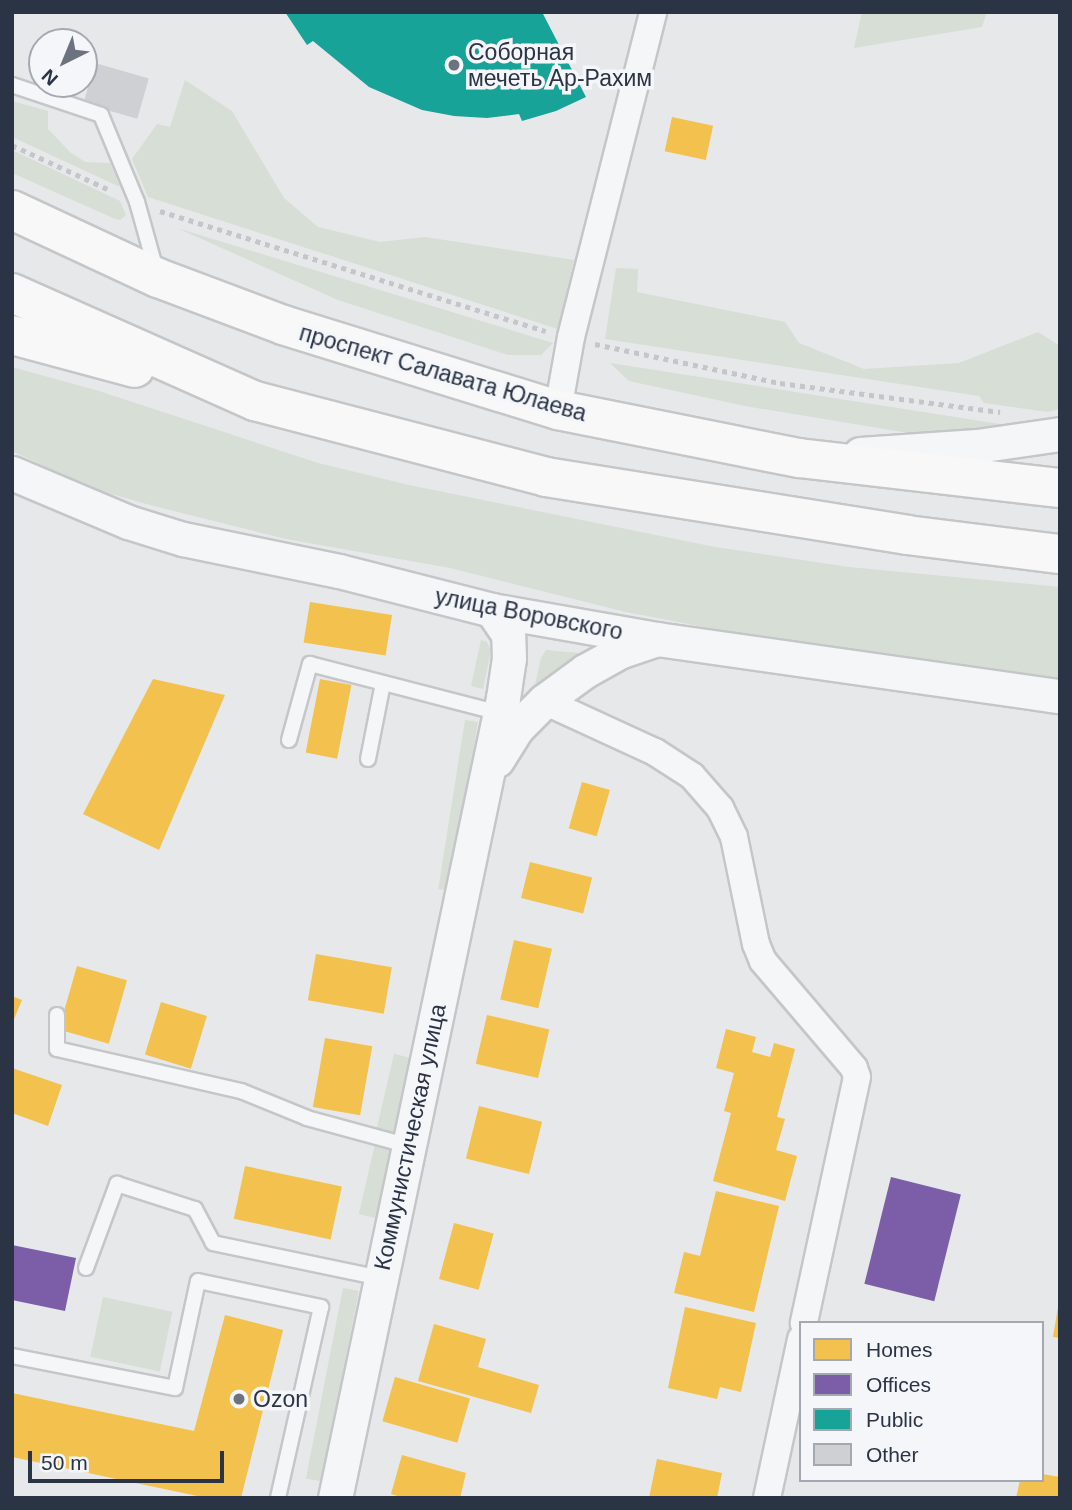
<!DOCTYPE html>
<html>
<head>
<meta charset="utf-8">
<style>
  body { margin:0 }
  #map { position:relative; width:1072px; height:1510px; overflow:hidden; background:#e6e8ea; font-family:Helvetica,sans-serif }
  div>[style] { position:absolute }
  .green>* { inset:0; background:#d6ded6; transform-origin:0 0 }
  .homes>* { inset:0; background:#f2c14e; transform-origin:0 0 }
  .offices>* { inset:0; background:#7b5ea7; transform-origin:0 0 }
  .public>* { inset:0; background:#17a398 }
  .building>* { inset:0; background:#ced0d3; transform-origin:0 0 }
  .path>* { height:4.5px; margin-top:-2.25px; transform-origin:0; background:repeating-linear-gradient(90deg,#c5c6ca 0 5px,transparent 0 10px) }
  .roads { filter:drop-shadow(2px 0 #c4c6c8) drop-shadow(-2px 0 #c4c6c8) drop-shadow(0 2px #c4c6c8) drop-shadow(0 -2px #c4c6c8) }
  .service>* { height:14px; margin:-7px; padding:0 7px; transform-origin:7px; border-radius:7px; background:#f5f6f7 }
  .minor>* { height:26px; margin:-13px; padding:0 13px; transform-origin:13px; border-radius:13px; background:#f5f6f7 }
  .tertiary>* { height:33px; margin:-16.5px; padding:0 16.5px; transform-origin:16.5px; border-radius:16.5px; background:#f5f6f7 }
  .primary>* { height:38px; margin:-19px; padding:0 19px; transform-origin:19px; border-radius:19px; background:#f8f8f8 }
  .dots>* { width:19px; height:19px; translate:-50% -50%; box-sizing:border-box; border:4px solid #f4f6f9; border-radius:50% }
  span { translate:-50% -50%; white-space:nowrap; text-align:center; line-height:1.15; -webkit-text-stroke:7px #f4f6f9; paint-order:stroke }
  .poi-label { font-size:23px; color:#2b3445 }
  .left { translate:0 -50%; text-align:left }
  .street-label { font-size:23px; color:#2b3445 }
  .frame { position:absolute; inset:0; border:14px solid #2b3445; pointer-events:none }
  .legend { position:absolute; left:799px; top:1321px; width:245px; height:161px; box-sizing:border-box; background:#f4f6f9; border:2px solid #a4a8b1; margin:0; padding:9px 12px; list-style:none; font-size:21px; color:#2b3445 }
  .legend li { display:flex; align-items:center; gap:14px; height:35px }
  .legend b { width:35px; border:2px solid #a4a8b1 }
  .north { position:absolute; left:28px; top:28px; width:70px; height:70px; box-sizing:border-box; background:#f4f6f9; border:2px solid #a4a8b1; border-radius:50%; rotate:223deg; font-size:19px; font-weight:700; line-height:28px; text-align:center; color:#2b3445 }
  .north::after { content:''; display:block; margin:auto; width:24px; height:32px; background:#6c737f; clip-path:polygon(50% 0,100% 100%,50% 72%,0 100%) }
  .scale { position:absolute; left:28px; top:1451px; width:196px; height:32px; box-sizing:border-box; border:4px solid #2b3445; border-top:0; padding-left:9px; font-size:21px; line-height:24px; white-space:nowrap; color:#2b3445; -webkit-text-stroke:5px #f4f6f9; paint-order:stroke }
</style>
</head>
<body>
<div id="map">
  <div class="green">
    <i style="clip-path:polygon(862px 12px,987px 12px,982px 27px,854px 48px)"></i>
    <i style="clip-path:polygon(185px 80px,232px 111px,284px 198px,318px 227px,380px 242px,425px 237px,574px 260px,558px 329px,148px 197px,132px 159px,157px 124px,170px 127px)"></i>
    <i style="clip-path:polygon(12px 101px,48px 111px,48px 129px,71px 153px,85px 162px,110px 163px,120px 187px,12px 137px)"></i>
    <i style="clip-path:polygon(12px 150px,120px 201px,126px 215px,120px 220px,113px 218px,12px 173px)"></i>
    <i style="clip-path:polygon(177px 228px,553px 343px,541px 355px,508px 355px,338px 300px)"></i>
    <i style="clip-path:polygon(616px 268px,638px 269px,637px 292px,785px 322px,799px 343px,864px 369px,959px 363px,1038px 332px,1060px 346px,1060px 409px,1047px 412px,984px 403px,979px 396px,605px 339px)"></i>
    <i style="clip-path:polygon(610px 363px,1006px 425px,979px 431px,921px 435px,745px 406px,629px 381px)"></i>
    <i style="clip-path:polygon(12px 367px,99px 391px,318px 463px,409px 485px,715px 547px,849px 567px,1060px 587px,1060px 681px,751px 636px,626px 612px,450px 568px,286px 539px,150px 505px,94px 489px,12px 451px)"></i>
    <i style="clip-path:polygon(481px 640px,487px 642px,491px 651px,483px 689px,471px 686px)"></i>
    <i style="clip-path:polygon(546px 650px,600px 655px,533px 694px,541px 658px)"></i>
    <i style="left:465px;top:720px;width:13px;height:171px;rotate:9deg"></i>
    <i style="left:394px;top:1054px;width:18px;height:77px;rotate:13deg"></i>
    <i style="left:375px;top:1144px;width:17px;height:72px;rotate:13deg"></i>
    <i style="left:343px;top:1288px;width:16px;height:194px;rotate:11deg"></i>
    <i style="left:103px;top:1297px;width:71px;height:61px;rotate:12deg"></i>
  </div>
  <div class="homes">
    <i style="left:672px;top:117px;width:42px;height:35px;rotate:12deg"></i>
    <i style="left:310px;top:602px;width:83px;height:41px;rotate:9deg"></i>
    <i style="clip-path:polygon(153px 679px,225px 695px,159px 850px,83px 814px)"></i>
    <i style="left:320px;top:679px;width:32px;height:75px;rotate:11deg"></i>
    <i style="left:582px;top:782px;width:29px;height:48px;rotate:16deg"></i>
    <i style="left:530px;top:862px;width:64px;height:37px;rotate:14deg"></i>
    <i style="left:514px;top:940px;width:39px;height:61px;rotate:13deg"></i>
    <i style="left:316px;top:954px;width:77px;height:47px;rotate:10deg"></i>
    <i style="left:77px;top:966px;width:52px;height:66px;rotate:16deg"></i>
    <i style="clip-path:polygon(12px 996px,22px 1000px,12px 1024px)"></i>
    <i style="left:161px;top:1002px;width:48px;height:55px;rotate:17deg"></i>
    <i style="left:487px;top:1015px;width:64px;height:50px;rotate:13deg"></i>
    <i style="clip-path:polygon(726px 1029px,756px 1037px,752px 1052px,770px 1057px,774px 1043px,795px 1049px,777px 1117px,785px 1119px,776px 1150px,797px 1156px,785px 1201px,713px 1181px,731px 1113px,724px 1111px,734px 1073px,716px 1068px)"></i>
    <i style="left:325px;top:1038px;width:48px;height:70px;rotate:10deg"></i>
    <i style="clip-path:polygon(12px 1068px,62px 1085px,48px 1126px,12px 1113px)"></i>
    <i style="left:479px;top:1106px;width:65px;height:54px;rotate:14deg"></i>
    <i style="left:245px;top:1166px;width:99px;height:54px;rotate:12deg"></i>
    <i style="clip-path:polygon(716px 1191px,779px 1206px,754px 1312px,674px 1293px,684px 1252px,700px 1256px)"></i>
    <i style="left:454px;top:1223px;width:41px;height:58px;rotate:15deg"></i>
    <i style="clip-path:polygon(685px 1307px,756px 1323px,741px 1392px,720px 1387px,717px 1399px,668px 1388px)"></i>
    <i style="clip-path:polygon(1058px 1307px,1060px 1307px,1060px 1338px,1053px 1337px)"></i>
    <i style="clip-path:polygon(225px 1315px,283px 1330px,241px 1498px,207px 1498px,12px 1457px,12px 1393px,194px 1431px)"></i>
    <i style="clip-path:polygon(434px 1324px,486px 1339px,478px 1367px,539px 1385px,531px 1413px,418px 1381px)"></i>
    <i style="left:395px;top:1377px;width:78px;height:46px;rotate:16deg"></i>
    <i style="clip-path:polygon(402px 1455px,466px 1473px,460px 1498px,404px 1498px,391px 1494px)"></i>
    <i style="clip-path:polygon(657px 1459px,722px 1473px,717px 1498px,649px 1498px)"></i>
    <i style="clip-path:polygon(1042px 1474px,1060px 1477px,1060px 1498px,1016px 1498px,1020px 1480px,1042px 1480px)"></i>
  </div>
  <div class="offices">
    <i style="left:891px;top:1177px;width:72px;height:110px;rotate:14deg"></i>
    <i style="clip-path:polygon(12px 1245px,76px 1258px,65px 1311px,12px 1300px)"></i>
  </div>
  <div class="public">
    <i style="clip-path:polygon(285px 12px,542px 12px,586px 97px,556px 111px,522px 121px,519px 114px,487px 118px,454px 116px,422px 110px,369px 87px,313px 41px,307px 45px)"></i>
  </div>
  <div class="building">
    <i style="left:95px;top:63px;width:56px;height:42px;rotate:16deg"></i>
  </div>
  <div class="path">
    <i style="left:12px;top:145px;width:108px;rotate:24.7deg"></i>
    <i style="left:160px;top:211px;width:404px;rotate:17.3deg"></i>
    <i style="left:595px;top:344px;width:189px;rotate:11.9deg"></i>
    <i style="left:780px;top:383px;width:222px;rotate:7.5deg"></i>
  </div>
  <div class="roads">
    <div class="service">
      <i style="left:12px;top:85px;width:94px;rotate:18.6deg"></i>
      <i style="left:101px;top:115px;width:94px;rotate:67.5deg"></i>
      <i style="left:137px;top:202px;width:71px;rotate:74.4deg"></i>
      <i style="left:289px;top:740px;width:79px;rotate:-74.6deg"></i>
      <i style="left:310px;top:664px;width:195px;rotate:14.5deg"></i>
      <i style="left:368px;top:759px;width:77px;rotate:-78.8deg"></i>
      <i style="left:57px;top:1015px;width:34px;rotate:90deg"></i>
      <i style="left:57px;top:1049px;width:189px;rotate:12.9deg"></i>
      <i style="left:241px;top:1091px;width:71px;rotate:22.2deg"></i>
      <i style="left:307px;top:1118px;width:107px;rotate:15.2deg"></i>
      <i style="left:86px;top:1268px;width:90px;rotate:-69.7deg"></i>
      <i style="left:117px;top:1184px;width:82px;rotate:17.8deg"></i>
      <i style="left:195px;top:1209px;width:38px;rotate:62deg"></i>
      <i style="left:213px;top:1243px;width:171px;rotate:11.8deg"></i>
      <i style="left:12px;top:1356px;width:166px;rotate:11.1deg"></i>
      <i style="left:175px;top:1388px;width:109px;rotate:-77.9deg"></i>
      <i style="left:198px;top:1281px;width:126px;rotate:11.9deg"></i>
      <i style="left:321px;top:1307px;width:196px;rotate:102.7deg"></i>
    </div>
    <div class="minor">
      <i style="left:558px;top:410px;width:74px;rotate:-79.9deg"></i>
      <i style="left:571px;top:337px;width:335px;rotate:-75.8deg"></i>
      <i style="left:544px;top:701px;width:122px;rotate:24.7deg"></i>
      <i style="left:655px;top:752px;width:44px;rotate:33deg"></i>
      <i style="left:692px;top:776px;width:43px;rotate:48.8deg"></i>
      <i style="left:720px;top:808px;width:32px;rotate:64deg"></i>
      <i style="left:734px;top:837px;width:109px;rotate:78.4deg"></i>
      <i style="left:756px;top:944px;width:18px;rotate:68deg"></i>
      <i style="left:763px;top:961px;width:140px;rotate:49.6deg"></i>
      <i style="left:854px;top:1068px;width:9px;rotate:72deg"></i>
      <i style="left:857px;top:1077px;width:252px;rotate:102.2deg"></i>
      <i style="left:767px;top:1498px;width:163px;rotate:-77.9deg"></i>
    </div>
    <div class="tertiary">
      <i style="left:860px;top:454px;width:117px;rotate:-3.9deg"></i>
      <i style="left:977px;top:446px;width:84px;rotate:-8.2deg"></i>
      <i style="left:12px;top:473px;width:126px;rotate:22.9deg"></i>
      <i style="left:128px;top:522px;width:58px;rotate:17.2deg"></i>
      <i style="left:183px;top:539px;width:159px;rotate:11.6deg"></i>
      <i style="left:339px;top:571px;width:158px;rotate:14.3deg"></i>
      <i style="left:492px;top:610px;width:168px;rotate:10deg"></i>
      <i style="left:657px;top:639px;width:407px;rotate:8.1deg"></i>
      <i style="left:497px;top:760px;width:39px;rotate:-58deg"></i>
      <i style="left:518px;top:727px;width:37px;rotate:-45deg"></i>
      <i style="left:544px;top:701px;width:51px;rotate:-36.2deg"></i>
      <i style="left:585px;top:671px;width:39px;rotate:-29deg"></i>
      <i style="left:619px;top:652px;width:39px;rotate:-19deg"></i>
      <i style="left:335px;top:1498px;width:817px;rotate:-78.14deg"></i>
      <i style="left:503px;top:698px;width:40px;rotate:-81.5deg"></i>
      <i style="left:509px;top:658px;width:24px;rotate:-92deg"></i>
      <i style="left:508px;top:634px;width:29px;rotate:-124deg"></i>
    </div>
    <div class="primary">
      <i style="left:12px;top:210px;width:161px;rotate:25deg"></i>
      <i style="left:158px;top:278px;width:134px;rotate:20.6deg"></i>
      <i style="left:283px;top:325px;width:288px;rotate:17.2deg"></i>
      <i style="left:558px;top:410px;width:246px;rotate:11.3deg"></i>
      <i style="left:799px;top:458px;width:263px;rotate:6.6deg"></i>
      <i style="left:12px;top:293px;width:266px;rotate:24deg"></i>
      <i style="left:255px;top:401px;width:301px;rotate:14.6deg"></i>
      <i style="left:546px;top:477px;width:366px;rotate:9.1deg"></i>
      <i style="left:907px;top:535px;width:154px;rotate:7.1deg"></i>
      <i style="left:12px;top:335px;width:127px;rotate:15deg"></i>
    </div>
  </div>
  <div class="dots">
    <i style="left:454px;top:65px;background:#6c737f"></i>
    <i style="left:239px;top:1399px;background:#6c737f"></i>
  </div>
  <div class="poi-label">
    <span class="left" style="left:468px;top:65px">Соборная<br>мечеть Ар-Рахим</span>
    <span class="left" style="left:253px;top:1399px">Ozon</span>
  </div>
  <div class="street-label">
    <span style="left:443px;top:373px;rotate:16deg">проспект Салавата Юлаева</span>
    <span style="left:529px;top:614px;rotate:11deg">улица Воровского</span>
    <span style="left:410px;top:1137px;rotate:-78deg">Коммунистическая улица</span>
  </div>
  <div class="frame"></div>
  <ul class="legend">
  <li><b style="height:19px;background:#f2c14e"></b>Homes</li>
  <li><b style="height:19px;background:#7b5ea7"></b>Offices</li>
  <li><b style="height:19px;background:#17a398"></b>Public</li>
  <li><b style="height:19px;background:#ced0d3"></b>Other</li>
  </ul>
  <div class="north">N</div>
  <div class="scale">50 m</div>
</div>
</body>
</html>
